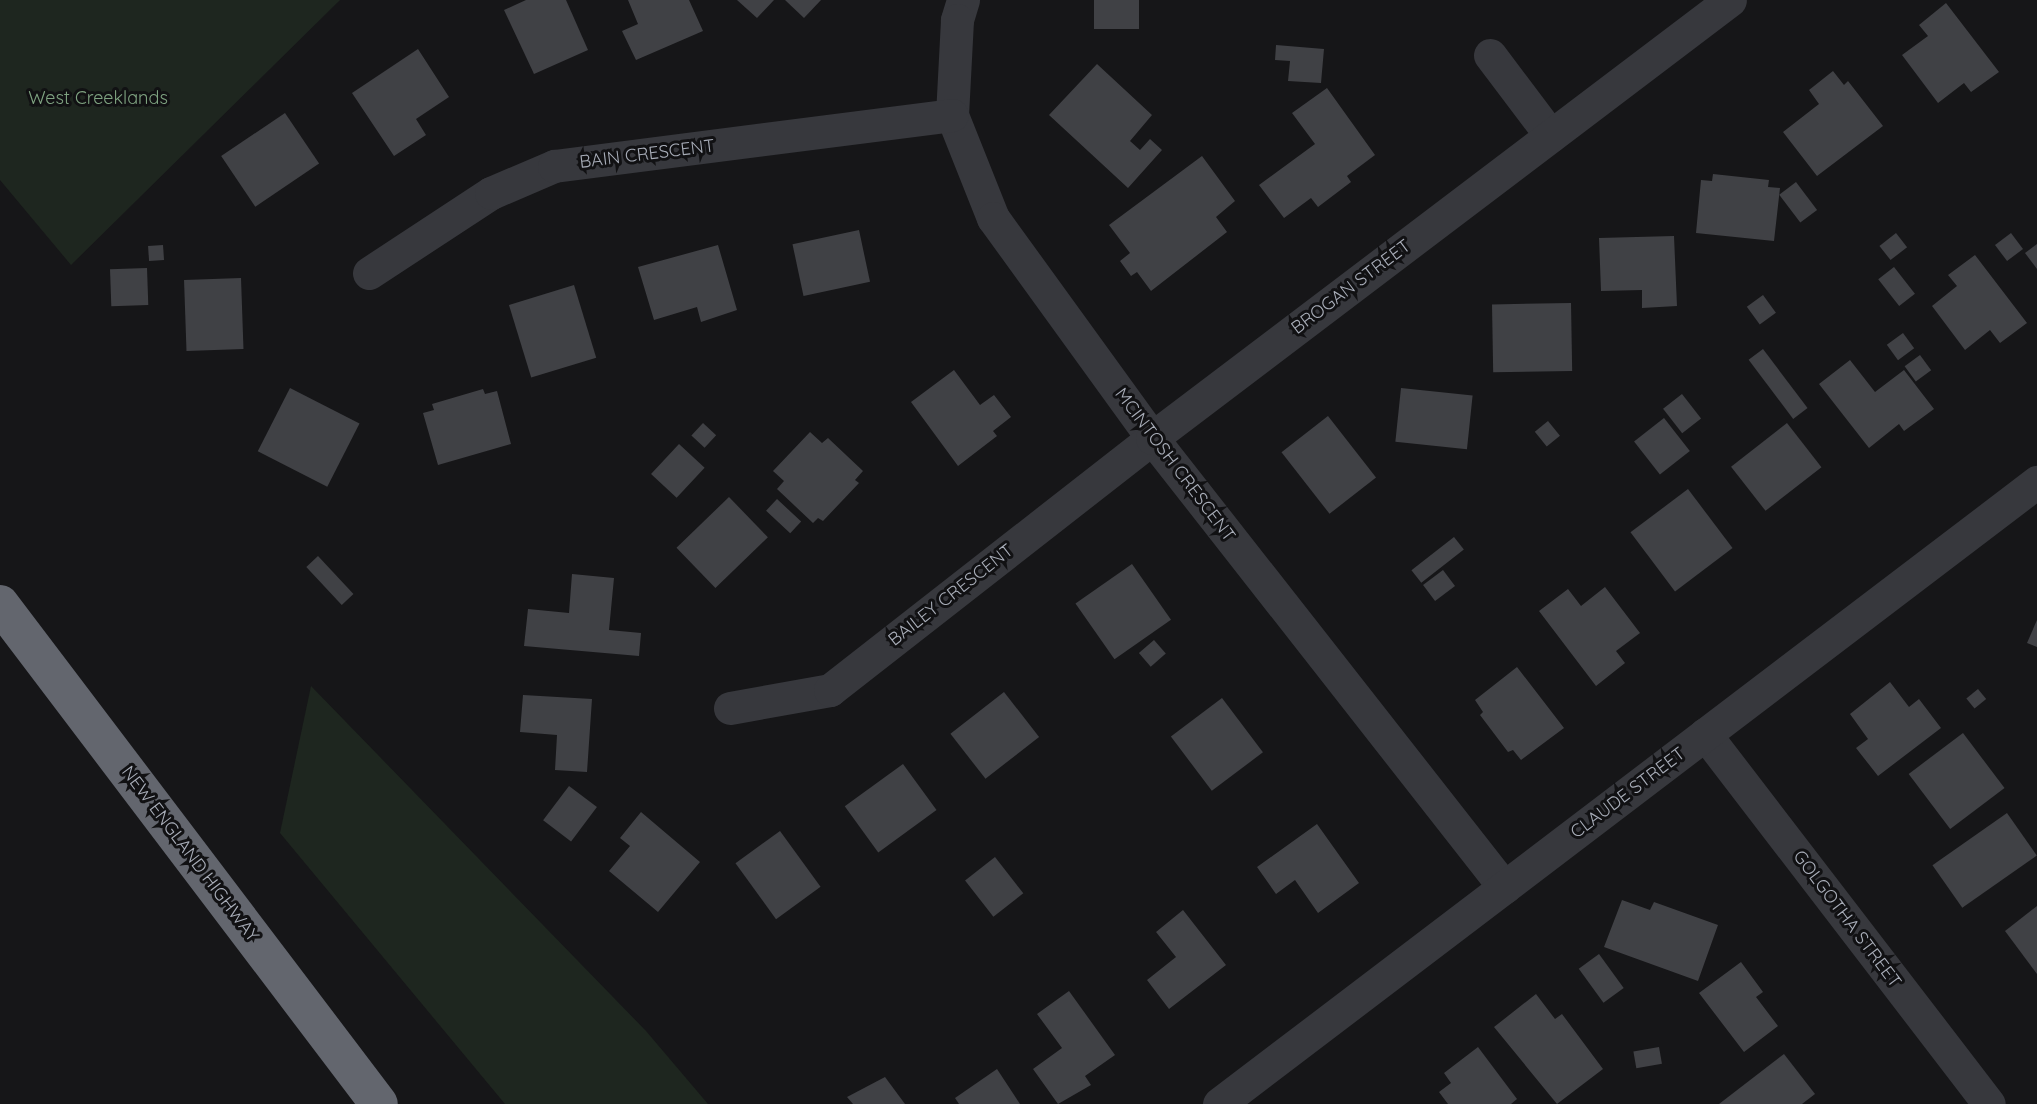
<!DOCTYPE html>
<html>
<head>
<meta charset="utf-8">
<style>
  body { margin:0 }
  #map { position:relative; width:2037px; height:1104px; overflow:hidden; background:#161618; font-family:Quicksand,sans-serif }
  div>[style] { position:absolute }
  .green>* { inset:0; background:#1e261f }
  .building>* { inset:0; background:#404145; transform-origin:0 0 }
  .street>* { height:33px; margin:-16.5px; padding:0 16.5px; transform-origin:16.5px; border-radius:16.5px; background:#37383d }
  .highway>* { height:38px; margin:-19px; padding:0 19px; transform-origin:19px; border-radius:19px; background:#63666e }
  span { translate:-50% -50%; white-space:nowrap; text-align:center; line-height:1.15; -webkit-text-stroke:6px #111113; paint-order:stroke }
  .park-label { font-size:18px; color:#7fa381 }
  .street-label { font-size:18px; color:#a8adb8 }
</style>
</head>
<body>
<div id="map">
  <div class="green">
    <i style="clip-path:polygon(0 0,340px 0,71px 265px,0 180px)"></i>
    <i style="clip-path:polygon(311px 686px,646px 1031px,708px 1104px,505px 1104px,280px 833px)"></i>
  </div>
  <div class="building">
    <i style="clip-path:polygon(526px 0,566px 0,588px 50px,534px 74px,504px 10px)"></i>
    <i style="clip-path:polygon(628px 0,689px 0,703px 31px,636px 60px,622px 31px,638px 24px)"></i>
    <i style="clip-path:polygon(737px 0,774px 0,757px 18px)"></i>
    <i style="clip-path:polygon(785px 0,821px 0,804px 18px)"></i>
    <i style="left:1094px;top:0;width:45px;height:29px"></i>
    <i style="clip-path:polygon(1946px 3px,1999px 72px,1971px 92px,1964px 83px,1938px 103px,1902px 55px,1928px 36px,1919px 25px)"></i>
    <i style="clip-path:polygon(1276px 45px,1324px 49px,1321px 83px,1288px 81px,1290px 61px,1275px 60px)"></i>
    <i style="clip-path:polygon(418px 49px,449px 97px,416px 119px,426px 135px,394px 156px,352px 93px)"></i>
    <i style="clip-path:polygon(1097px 64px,1152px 115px,1130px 141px,1140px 150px,1150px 139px,1162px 150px,1128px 188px,1049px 115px)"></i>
    <i style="clip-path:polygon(1833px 71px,1844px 85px,1848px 81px,1883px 126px,1817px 176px,1783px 132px,1819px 104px,1809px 90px)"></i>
    <i style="clip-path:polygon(1327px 88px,1375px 155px,1347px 176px,1351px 182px,1318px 207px,1311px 198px,1284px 218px,1259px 185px,1315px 144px,1292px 113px)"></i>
    <i style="left:285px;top:113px;width:61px;height:77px;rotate:56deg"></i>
    <i style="clip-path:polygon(1202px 156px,1235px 201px,1216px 217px,1227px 232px,1151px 291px,1137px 272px,1131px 276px,1120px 261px,1130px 253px,1109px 225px)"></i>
    <i style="clip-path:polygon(1713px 174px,1769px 180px,1768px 187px,1780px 188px,1774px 241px,1696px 233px,1701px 180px,1712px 181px)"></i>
    <i style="left:1796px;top:182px;width:35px;height:21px;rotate:53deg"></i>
    <i style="left:859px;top:230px;width:53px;height:68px;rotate:78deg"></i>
    <i style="left:1896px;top:233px;width:18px;height:21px;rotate:52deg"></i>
    <i style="left:2011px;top:233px;width:20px;height:20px;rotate:53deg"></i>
    <i style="clip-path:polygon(1674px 236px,1677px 306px,1642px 308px,1642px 290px,1601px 291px,1599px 238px)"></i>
    <i style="clip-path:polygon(2037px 244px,2037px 269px,2025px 253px)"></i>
    <i style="left:163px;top:245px;width:15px;height:15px;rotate:86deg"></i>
    <i style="clip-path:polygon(718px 245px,737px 310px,701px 322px,697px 307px,654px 320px,638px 267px)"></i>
    <i style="clip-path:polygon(1975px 255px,2027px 323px,2000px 343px,1990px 330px,1965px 350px,1932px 306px,1957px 286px,1948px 275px)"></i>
    <i style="left:1894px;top:267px;width:34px;height:20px;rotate:52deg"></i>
    <i style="left:147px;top:268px;width:37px;height:37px;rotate:88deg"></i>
    <i style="left:241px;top:278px;width:71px;height:57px;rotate:88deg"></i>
    <i style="left:574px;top:285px;width:76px;height:68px;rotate:73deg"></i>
    <i style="left:1763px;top:295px;width:22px;height:20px;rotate:54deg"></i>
    <i style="left:1571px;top:303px;width:68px;height:79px;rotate:89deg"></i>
    <i style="left:1903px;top:333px;width:19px;height:20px;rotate:54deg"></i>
    <i style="left:1763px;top:349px;width:74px;height:18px;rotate:53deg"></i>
    <i style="left:1920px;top:355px;width:19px;height:19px;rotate:54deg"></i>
    <i style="clip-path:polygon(1850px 360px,1875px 392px,1904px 370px,1934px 409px,1904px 431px,1899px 424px,1869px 448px,1819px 384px)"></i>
    <i style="clip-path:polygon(954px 370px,980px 405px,994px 395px,1011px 417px,993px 431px,997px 436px,958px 466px,911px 402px)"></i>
    <i style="left:290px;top:388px;width:78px;height:71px;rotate:27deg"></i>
    <i style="left:1401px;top:388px;width:72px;height:54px;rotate:6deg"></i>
    <i style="clip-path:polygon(483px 389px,485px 394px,497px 391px,511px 444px,438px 465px,423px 413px,434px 410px,432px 404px)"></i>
    <i style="left:1682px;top:394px;width:31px;height:24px;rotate:52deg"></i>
    <i style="left:1328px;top:416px;width:78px;height:59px;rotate:52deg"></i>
    <i style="left:1664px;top:418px;width:42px;height:38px;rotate:52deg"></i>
    <i style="left:1548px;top:421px;width:19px;height:17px;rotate:51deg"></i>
    <i style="left:703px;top:423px;width:18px;height:17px;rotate:43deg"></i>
    <i style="left:1787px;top:423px;width:56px;height:71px;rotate:52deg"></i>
    <i style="clip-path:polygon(810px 432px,822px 443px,828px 438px,863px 471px,855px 480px,859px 483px,823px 521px,818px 518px,813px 523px,777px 489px,784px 481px,773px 471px)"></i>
    <i style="left:679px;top:444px;width:35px;height:41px;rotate:43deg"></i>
    <i style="left:1688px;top:489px;width:74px;height:72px;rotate:53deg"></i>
    <i style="left:729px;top:497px;width:56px;height:73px;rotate:46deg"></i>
    <i style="left:777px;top:499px;width:33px;height:16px;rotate:43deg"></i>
    <i style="left:1454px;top:537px;width:16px;height:54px;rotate:52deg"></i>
    <i style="left:318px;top:556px;width:52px;height:16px;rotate:47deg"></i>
    <i style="left:1132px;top:564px;width:68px;height:69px;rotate:55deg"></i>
    <i style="left:1443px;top:570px;width:20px;height:25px;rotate:53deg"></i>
    <i style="clip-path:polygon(572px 574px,614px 578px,609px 630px,641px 633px,639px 656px,524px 646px,528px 609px,569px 613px)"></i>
    <i style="clip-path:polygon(1605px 587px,1640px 633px,1616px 651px,1625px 663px,1596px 686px,1539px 611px,1568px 589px,1581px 606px)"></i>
    <i style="clip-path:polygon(2037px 620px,2037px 647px,2027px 643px)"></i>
    <i style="left:1154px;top:640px;width:18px;height:20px;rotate:49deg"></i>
    <i style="clip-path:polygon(1517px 667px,1564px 728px,1521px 760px,1513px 750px,1508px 752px,1480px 715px,1483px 712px,1475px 700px)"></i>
    <i style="clip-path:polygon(1890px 682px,1909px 707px,1919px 699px,1941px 728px,1878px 776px,1856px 748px,1868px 739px,1850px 714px)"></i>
    <i style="left:1978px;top:689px;width:13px;height:15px;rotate:51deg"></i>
    <i style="left:1004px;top:692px;width:57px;height:68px;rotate:52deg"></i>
    <i style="clip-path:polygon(523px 695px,592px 699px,587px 772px,555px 770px,557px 735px,520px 732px)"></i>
    <i style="left:1222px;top:698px;width:68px;height:64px;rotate:53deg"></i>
    <i style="left:1963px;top:733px;width:69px;height:68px;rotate:53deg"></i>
    <i style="left:903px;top:764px;width:57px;height:72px;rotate:54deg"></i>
    <i style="left:569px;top:786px;width:35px;height:43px;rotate:37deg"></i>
    <i style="clip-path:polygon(641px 812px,700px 862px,658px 912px,609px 871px,630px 846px,620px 838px)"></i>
    <i style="left:2007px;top:813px;width:52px;height:91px;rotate:55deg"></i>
    <i style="clip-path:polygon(1317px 824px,1359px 883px,1318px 913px,1295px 880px,1276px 894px,1257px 867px)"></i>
    <i style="left:780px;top:831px;width:69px;height:55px;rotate:54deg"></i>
    <i style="left:995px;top:857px;width:46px;height:38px;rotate:52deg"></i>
    <i style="clip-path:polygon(1622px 900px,1650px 910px,1654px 902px,1718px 925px,1698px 981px,1604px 947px)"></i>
    <i style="clip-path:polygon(2037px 906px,2037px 974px,2005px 931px)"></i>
    <i style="clip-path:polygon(1183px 910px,1226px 965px,1169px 1009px,1147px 980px,1176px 957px,1156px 932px)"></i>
    <i style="left:1599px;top:954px;width:42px;height:25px;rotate:54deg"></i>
    <i style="clip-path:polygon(1741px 962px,1763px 992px,1756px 997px,1778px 1026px,1744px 1052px,1699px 993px)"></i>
    <i style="clip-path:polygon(1069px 991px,1115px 1055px,1085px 1076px,1091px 1085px,1058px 1104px,1033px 1069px,1062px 1048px,1037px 1014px)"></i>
    <i style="clip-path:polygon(1536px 994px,1555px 1019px,1562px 1014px,1603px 1069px,1557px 1104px,1494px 1027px)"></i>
    <i style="clip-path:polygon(1478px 1047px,1517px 1099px,1511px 1104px,1448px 1104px,1439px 1092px,1451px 1083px,1444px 1073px)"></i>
    <i style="left:1659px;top:1047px;width:17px;height:26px;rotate:80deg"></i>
    <i style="clip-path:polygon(1784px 1054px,1815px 1094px,1802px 1104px,1719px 1104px)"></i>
    <i style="clip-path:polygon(997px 1069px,1020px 1104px,959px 1104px,955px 1098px)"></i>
    <i style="clip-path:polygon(885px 1077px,905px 1104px,853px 1104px,847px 1097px)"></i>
  </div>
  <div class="street">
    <i style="left:963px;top:0;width:21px;rotate:107deg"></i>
    <i style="left:957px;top:20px;width:95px;rotate:93deg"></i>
    <i style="left:952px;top:115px;width:111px;rotate:68.3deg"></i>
    <i style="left:993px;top:218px;width:271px;rotate:54.1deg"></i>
    <i style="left:1152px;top:438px;width:571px;rotate:51.9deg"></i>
    <i style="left:1490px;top:55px;width:101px;rotate:53deg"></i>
    <i style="left:369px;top:273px;width:146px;rotate:-33.3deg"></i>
    <i style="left:491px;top:193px;width:69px;rotate:-23.2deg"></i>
    <i style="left:554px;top:166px;width:401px;rotate:-7.3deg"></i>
    <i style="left:730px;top:708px;width:102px;rotate:-10.2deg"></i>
    <i style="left:830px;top:690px;width:409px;rotate:-38deg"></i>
    <i style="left:1152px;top:438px;width:725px;rotate:-37.15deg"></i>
    <i style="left:1705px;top:734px;width:466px;rotate:52.5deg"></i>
    <i style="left:1219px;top:1104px;width:1028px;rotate:-37.25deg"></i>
  </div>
  <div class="highway">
    <i style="left:0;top:604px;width:627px;rotate:52.84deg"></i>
  </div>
  <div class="park-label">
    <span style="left:98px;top:98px">West Creeklands</span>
  </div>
  <div class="street-label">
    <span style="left:647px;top:154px;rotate:-7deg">BAIN CRESCENT</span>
    <span style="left:1351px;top:287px;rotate:-37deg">BROGAN STREET</span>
    <span style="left:1175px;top:465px;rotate:53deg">MCINTOSH CRESCENT</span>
    <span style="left:951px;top:595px;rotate:-38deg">BAILEY CRESCENT</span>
    <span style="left:1628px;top:793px;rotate:-37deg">CLAUDE STREET</span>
    <span style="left:190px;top:854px;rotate:53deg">NEW ENGLAND HIGHWAY</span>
    <span style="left:1847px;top:919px;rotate:53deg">GOLGOTHA STREET</span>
  </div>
</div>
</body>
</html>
